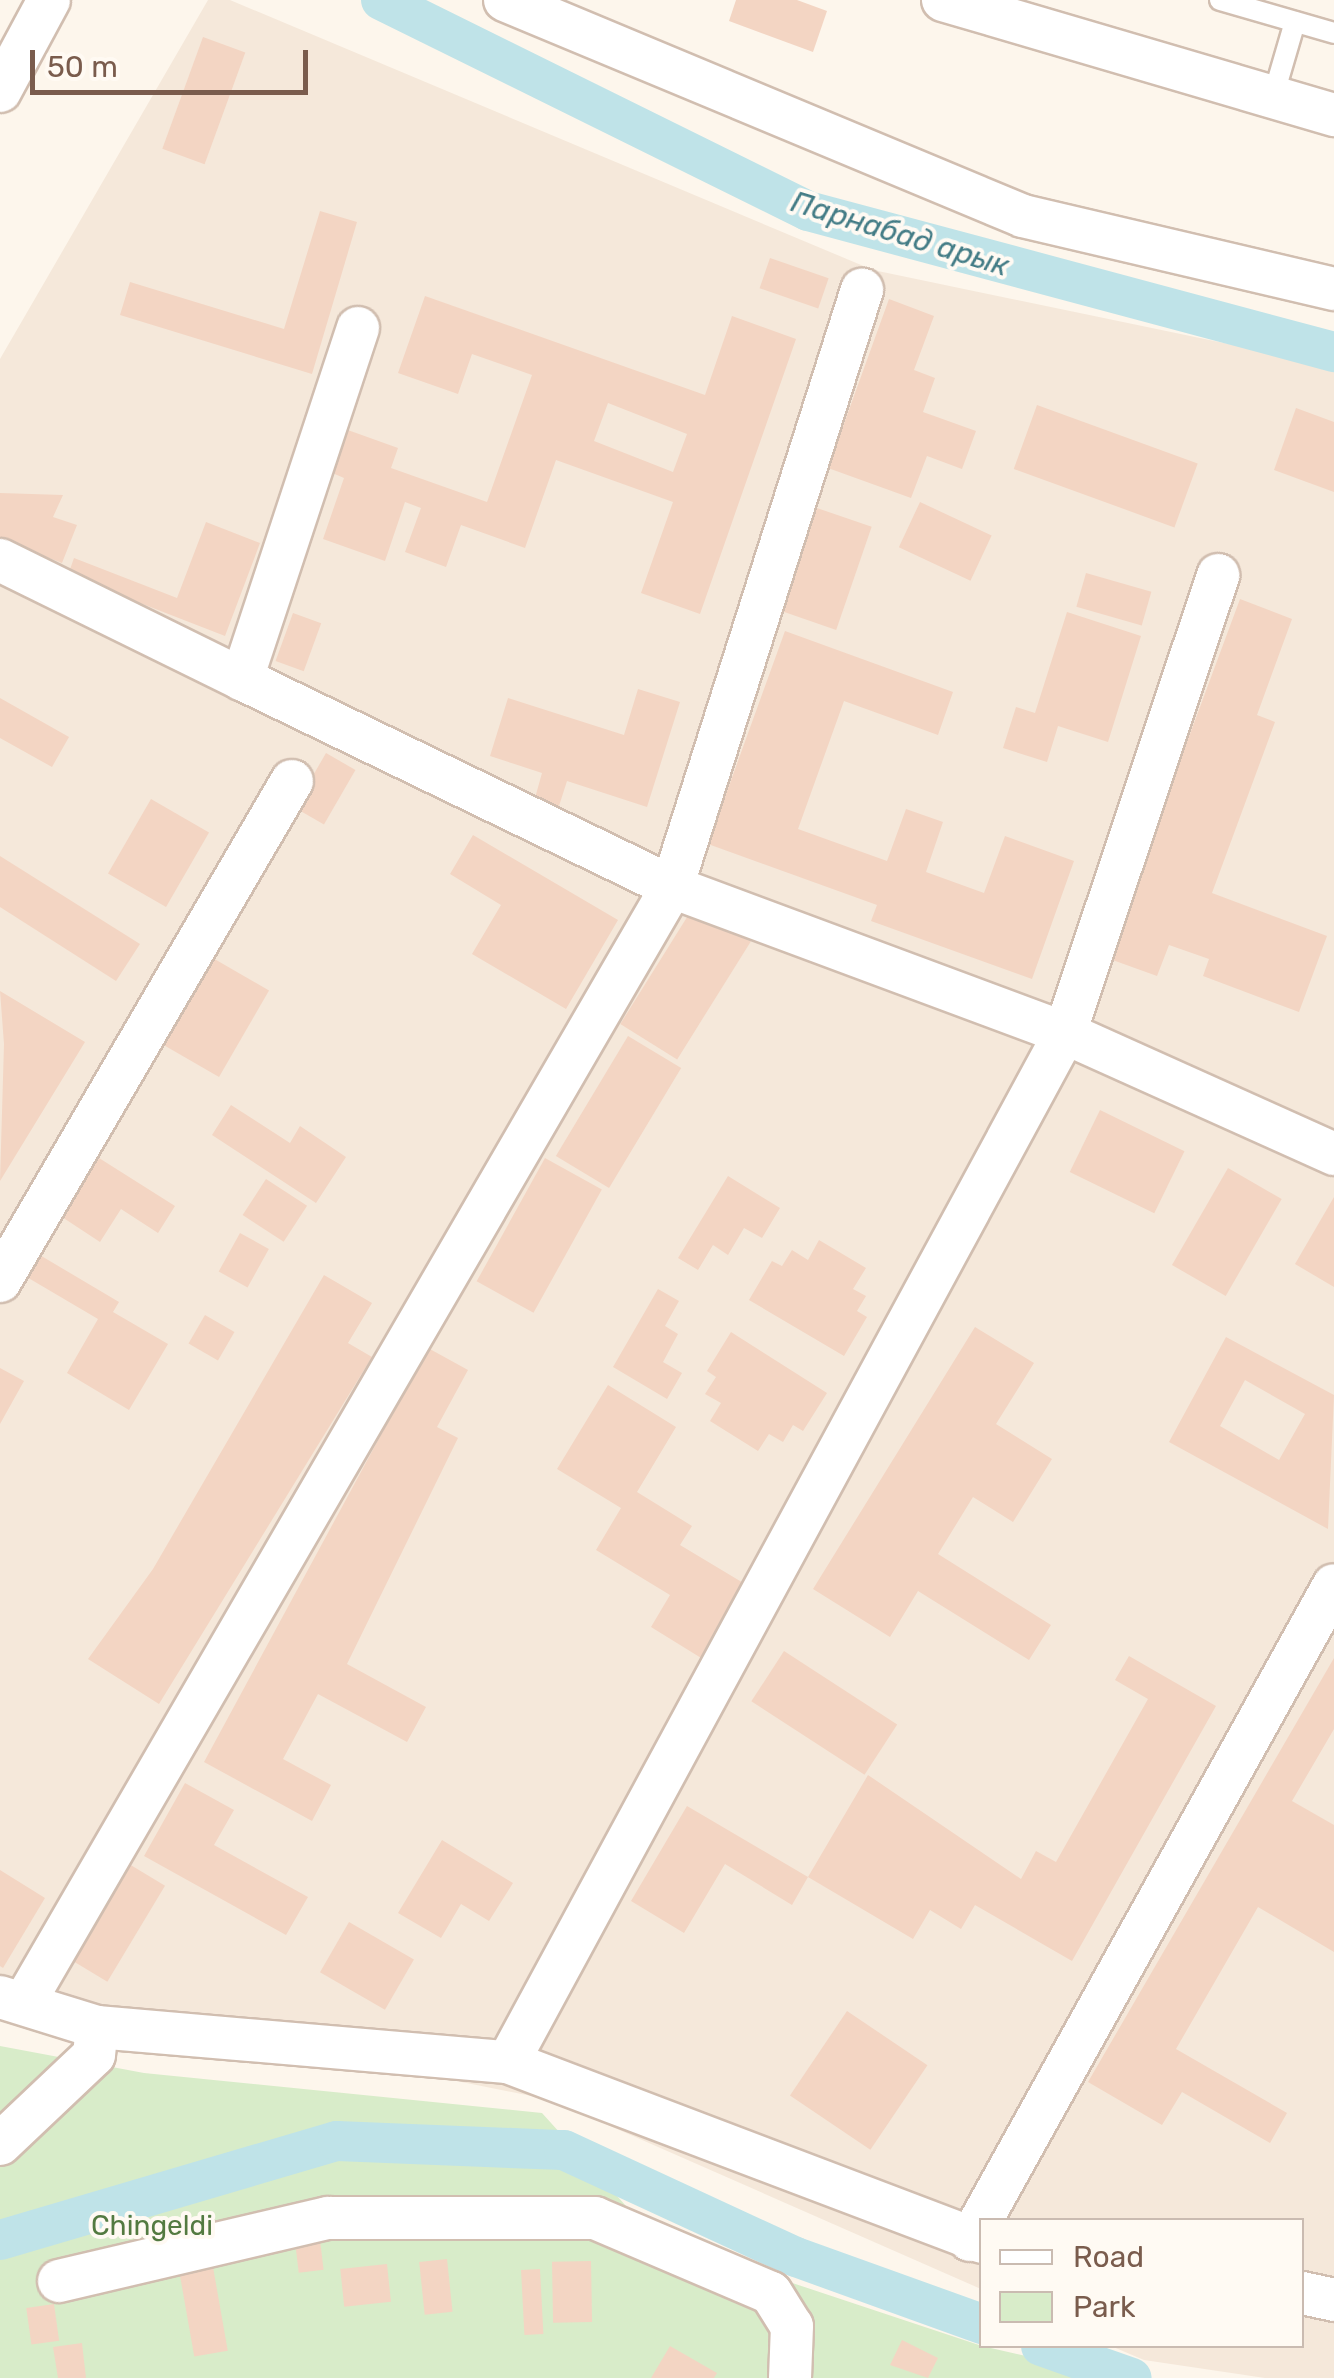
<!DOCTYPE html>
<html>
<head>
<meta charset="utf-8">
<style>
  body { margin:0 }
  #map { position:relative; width:1334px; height:2378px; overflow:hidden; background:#fdf6ec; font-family:Rubik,sans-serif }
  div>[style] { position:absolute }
  .residential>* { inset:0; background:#f5e8da }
  .green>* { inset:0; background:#d8ecc9 }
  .canal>* { height:40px; margin:-20px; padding:0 20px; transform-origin:20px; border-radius:20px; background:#bfe3e8 }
  .building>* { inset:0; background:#f3d5c3; transform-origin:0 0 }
  .roads { filter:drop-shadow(2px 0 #d1beb0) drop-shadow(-2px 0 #d1beb0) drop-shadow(0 2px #d1beb0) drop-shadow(0 -2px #d1beb0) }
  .lane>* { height:20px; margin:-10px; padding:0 10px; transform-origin:10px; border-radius:10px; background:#fff }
  .street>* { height:42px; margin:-21px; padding:0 21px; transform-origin:21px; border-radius:21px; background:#fff }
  span { translate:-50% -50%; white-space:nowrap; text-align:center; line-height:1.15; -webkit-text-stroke:8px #fffaf3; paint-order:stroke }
  .park-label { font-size:28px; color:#537a41 }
  .water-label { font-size:30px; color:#437c86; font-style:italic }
  .legend { position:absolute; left:979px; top:2218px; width:325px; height:130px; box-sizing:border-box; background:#fffaf3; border:2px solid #cabbb1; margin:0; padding:12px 18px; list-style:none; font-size:30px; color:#7a5c4d }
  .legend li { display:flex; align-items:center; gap:20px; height:50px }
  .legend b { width:50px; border:2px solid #cabbb1 }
  .scale { position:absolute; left:30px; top:50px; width:278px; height:45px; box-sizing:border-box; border:5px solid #7a5c4d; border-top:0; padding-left:12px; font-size:30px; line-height:35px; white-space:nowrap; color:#7a5c4d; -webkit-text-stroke:8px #fffaf3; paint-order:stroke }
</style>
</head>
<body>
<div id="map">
  <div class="residential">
    <i style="clip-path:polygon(208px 0,230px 0,873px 270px,1334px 366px,1334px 2378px,1265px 2378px,1144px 2360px,1111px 2346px,1302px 2346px,1302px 2220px,982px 2220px,981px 2289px,551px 2100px,0 1989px,0 359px)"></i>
  </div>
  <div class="green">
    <i style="clip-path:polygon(0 2046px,144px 2073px,542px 2113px,654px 2237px,982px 2346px,1122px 2378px,0 2378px)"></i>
  </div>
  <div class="canal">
    <i style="left:381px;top:0;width:476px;rotate:26.3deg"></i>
    <i style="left:808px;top:211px;width:545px;rotate:15.01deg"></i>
    <i style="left:0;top:2240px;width:351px;rotate:-16.4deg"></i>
    <i style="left:337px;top:2141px;width:227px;rotate:2.3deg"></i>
    <i style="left:564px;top:2150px;width:255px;rotate:24.8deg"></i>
    <i style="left:796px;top:2257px;width:198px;rotate:19.8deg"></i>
    <i style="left:1041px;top:2346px;width:96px;rotate:19.4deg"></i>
  </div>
  <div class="building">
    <i style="clip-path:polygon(736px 0,797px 0,827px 11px,813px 52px,729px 21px)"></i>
    <i style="left:203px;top:37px;width:45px;height:119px;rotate:20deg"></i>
    <i style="clip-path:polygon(320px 211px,357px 222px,312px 374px,120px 315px,130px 282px,284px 329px)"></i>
    <i style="left:770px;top:258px;width:62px;height:32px;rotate:19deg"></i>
    <i style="clip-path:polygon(evenodd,425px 296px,705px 395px,732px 316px,796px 339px,700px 614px,641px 593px,673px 502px,556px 460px,525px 548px,461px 525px,446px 567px,405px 552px,421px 508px,405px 502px,385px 561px,323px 539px,344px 478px,330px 472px,345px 429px,398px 448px,391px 468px,487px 502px,532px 375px,472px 354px,458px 394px,398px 373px,425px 296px,608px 403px,687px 434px,673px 472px,594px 441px,608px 403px)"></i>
    <i style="clip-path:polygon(889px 299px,934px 316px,914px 370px,935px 378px,923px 412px,976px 431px,962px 469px,927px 456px,911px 498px,828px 468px)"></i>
    <i style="left:1037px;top:405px;width:171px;height:68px;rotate:20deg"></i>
    <i style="clip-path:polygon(1296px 408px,1334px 422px,1334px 492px,1274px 470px)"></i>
    <i style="clip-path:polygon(0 493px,63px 495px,53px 517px,77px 525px,62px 563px,0 539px)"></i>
    <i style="left:920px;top:502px;width:79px;height:50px;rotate:25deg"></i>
    <i style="left:814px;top:507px;width:61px;height:109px;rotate:19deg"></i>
    <i style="clip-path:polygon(206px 522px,260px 543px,225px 636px,68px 575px,74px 558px,177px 598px)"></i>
    <i style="left:1086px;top:573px;width:68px;height:35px;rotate:16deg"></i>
    <i style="clip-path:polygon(1240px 599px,1292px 619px,1257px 715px,1275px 722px,1212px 893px,1327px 936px,1299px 1012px,1203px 976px,1209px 959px,1169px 945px,1157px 976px,1107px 958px)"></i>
    <i style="clip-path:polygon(1067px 612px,1141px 636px,1108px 742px,1058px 726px,1047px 762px,1003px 748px,1016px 707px,1035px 713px)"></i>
    <i style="left:293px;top:613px;width:30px;height:51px;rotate:20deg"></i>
    <i style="clip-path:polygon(785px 631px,953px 692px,938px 735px,844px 701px,798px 829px,887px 861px,906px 809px,943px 822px,926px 872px,984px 893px,1005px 836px,1074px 861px,1032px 979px,871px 921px,877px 905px,708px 844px)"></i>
    <i style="clip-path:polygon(638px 689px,680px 702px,647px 807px,567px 781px,559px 806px,535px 798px,542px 773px,490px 756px,508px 698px,624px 735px)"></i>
    <i style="clip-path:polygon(0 698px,69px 737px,52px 767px,0 738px)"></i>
    <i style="left:326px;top:753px;width:34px;height:63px;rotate:30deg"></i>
    <i style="left:151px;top:799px;width:67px;height:86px;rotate:30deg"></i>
    <i style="clip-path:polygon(473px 835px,618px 920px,566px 1009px,472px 954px,501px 905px,450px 874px)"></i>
    <i style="clip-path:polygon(0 856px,140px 944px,116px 981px,0 907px)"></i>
    <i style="left:694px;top:906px;width:67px;height:139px;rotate:32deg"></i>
    <i style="left:211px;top:957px;width:67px;height:100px;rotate:30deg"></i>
    <i style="clip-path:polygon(0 991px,85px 1042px,0 1181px,4px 1044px)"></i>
    <i style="left:628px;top:1036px;width:62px;height:140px;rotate:31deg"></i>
    <i style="clip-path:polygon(231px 1105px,290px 1143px,300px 1126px,346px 1157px,316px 1203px,212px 1135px)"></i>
    <i style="left:1100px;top:1110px;width:94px;height:69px;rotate:26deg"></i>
    <i style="clip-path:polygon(99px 1158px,175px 1206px,158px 1233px,121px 1209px,100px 1242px,62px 1217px)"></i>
    <i style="left:545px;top:1158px;width:65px;height:141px;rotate:29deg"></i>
    <i style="left:1228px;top:1168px;width:62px;height:112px;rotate:30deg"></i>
    <i style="clip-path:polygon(728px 1176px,780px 1208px,762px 1238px,744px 1228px,728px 1255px,713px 1245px,698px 1270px,678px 1258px)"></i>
    <i style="left:266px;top:1179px;width:49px;height:43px;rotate:33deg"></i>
    <i style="clip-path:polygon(1334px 1197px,1334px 1287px,1295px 1264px)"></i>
    <i style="left:240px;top:1233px;width:33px;height:44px;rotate:29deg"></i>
    <i style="clip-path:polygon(819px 1240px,866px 1268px,853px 1289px,866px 1296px,857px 1311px,867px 1317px,844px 1356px,749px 1300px,772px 1261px,782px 1266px,792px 1250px,808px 1260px)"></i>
    <i style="clip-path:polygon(38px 1254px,119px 1302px,113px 1312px,168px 1344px,129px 1410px,67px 1373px,98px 1319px,25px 1276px)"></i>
    <i style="clip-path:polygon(324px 1275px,372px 1303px,348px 1343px,372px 1357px,159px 1704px,88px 1659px,153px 1569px)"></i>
    <i style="clip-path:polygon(658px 1289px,679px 1301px,665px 1326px,678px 1334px,663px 1362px,682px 1373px,667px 1399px,613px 1367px)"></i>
    <i style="left:205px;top:1315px;width:34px;height:33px;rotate:30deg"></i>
    <i style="clip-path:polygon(975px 1327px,1034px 1363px,996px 1424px,1052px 1459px,1013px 1522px,973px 1497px,938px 1554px,1051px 1625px,1029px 1660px,918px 1591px,890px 1637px,813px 1589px)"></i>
    <i style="clip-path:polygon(731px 1332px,827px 1393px,803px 1431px,793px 1425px,783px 1442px,769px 1434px,758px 1451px,710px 1421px,721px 1403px,705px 1394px,716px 1377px,707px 1371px)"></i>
    <i style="clip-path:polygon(evenodd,1226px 1337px,1334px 1395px,1328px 1529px,1169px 1442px,1226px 1337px,1245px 1380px,1305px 1414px,1279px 1460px,1220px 1426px,1245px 1380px)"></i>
    <i style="clip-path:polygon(428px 1348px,468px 1370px,437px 1427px,458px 1438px,347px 1664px,426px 1707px,407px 1742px,318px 1694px,283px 1759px,331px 1785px,312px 1821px,204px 1762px)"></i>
    <i style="clip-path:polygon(0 1368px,24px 1381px,0 1424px)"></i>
    <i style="clip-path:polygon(608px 1385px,676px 1427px,637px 1492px,692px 1526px,680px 1545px,750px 1587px,706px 1661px,651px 1627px,670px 1595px,596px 1550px,621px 1508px,557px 1469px)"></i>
    <i style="left:784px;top:1651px;width:135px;height:60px;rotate:33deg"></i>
    <i style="clip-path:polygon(1129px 1656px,1216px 1706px,1072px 1961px,975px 1905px,961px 1929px,930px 1910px,913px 1939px,808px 1877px,792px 1905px,725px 1864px,684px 1933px,631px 1901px,687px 1806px,808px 1877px,868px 1775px,1021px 1879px,1036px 1851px,1056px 1862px,1148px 1699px,1115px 1680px)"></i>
    <i style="clip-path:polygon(1334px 1658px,1334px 1729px,1292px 1801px,1334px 1825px,1334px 1952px,1258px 1907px,1176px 2049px,1287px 2113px,1270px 2143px,1182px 2092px,1162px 2125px,1088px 2082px)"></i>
    <i style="clip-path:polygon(185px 1783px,234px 1810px,214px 1845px,308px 1897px,286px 1935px,144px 1856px)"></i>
    <i style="clip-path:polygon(442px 1840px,513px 1883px,489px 1921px,461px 1904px,441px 1938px,398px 1913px)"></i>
    <i style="left:129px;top:1864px;width:42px;height:112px;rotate:31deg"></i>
    <i style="clip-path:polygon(0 1870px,45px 1898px,3px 1968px,0 1966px)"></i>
    <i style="left:349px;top:1922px;width:75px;height:58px;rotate:30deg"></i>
    <i style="left:847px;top:2011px;width:97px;height:102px;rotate:34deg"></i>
    <i style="left:318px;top:2224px;width:46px;height:25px;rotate:83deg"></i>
    <i style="left:447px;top:2259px;width:53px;height:28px;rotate:84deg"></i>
    <i style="left:591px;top:2261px;width:61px;height:39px;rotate:89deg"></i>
    <i style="left:387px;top:2264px;width:38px;height:47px;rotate:84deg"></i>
    <i style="left:213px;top:2267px;width:85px;height:34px;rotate:80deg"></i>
    <i style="left:540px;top:2269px;width:65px;height:19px;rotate:87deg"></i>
    <i style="left:54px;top:2304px;width:37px;height:28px;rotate:82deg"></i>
    <i style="clip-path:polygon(902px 2340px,938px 2358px,928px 2378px,890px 2365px)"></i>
    <i style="clip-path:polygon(82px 2343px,86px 2378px,58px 2378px,53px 2347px)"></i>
    <i style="clip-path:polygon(670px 2346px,717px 2373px,714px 2378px,651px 2378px)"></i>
  </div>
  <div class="roads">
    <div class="lane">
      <i style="left:1220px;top:0;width:119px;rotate:16.1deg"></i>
      <i style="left:1273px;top:97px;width:78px;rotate:-73.7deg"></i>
    </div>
    <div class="street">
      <i style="left:505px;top:0;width:561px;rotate:22.64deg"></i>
      <i style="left:1023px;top:216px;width:319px;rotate:13.2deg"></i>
      <i style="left:943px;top:0;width:408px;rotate:16.4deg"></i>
      <i style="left:0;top:91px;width:103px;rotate:-61.7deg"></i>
      <i style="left:358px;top:328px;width:370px;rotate:108.3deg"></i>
      <i style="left:242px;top:679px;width:478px;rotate:25.8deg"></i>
      <i style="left:672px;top:887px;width:419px;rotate:20.4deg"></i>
      <i style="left:1065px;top:1033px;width:295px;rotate:24.2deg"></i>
      <i style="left:0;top:560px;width:270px;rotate:26.2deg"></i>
      <i style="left:0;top:1281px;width:579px;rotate:-59.72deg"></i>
      <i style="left:0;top:1997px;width:102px;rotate:17.2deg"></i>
      <i style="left:97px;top:2027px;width:412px;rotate:4.9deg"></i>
      <i style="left:508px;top:2062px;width:507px;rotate:20.79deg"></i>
      <i style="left:24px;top:2003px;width:1290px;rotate:-59.86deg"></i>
      <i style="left:672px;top:887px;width:627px;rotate:-72.35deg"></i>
      <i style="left:508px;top:2062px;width:1170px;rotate:-61.57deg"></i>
      <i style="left:1065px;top:1033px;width:483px;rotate:-71.5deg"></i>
      <i style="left:0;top:2144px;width:129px;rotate:-43.4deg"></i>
      <i style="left:94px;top:2055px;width:28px;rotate:-84deg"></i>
      <i style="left:970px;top:2240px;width:749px;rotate:-60.94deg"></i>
      <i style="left:59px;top:2281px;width:276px;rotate:-13.2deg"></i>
      <i style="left:328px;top:2218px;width:267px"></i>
      <i style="left:595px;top:2218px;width:191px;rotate:23.1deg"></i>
      <i style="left:771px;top:2293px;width:39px;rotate:58deg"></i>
      <i style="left:792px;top:2326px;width:52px;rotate:92.2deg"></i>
      <i style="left:1302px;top:2293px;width:33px;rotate:12deg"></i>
    </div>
  </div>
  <div class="park-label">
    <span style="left:152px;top:2226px">Chingeldi</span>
  </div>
  <div class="water-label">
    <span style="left:900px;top:234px;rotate:17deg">Парнабад арык</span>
  </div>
  <ul class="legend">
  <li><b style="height:12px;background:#fff"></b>Road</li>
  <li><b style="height:28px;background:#d8ecc9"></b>Park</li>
  </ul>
  <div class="scale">50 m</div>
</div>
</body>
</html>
